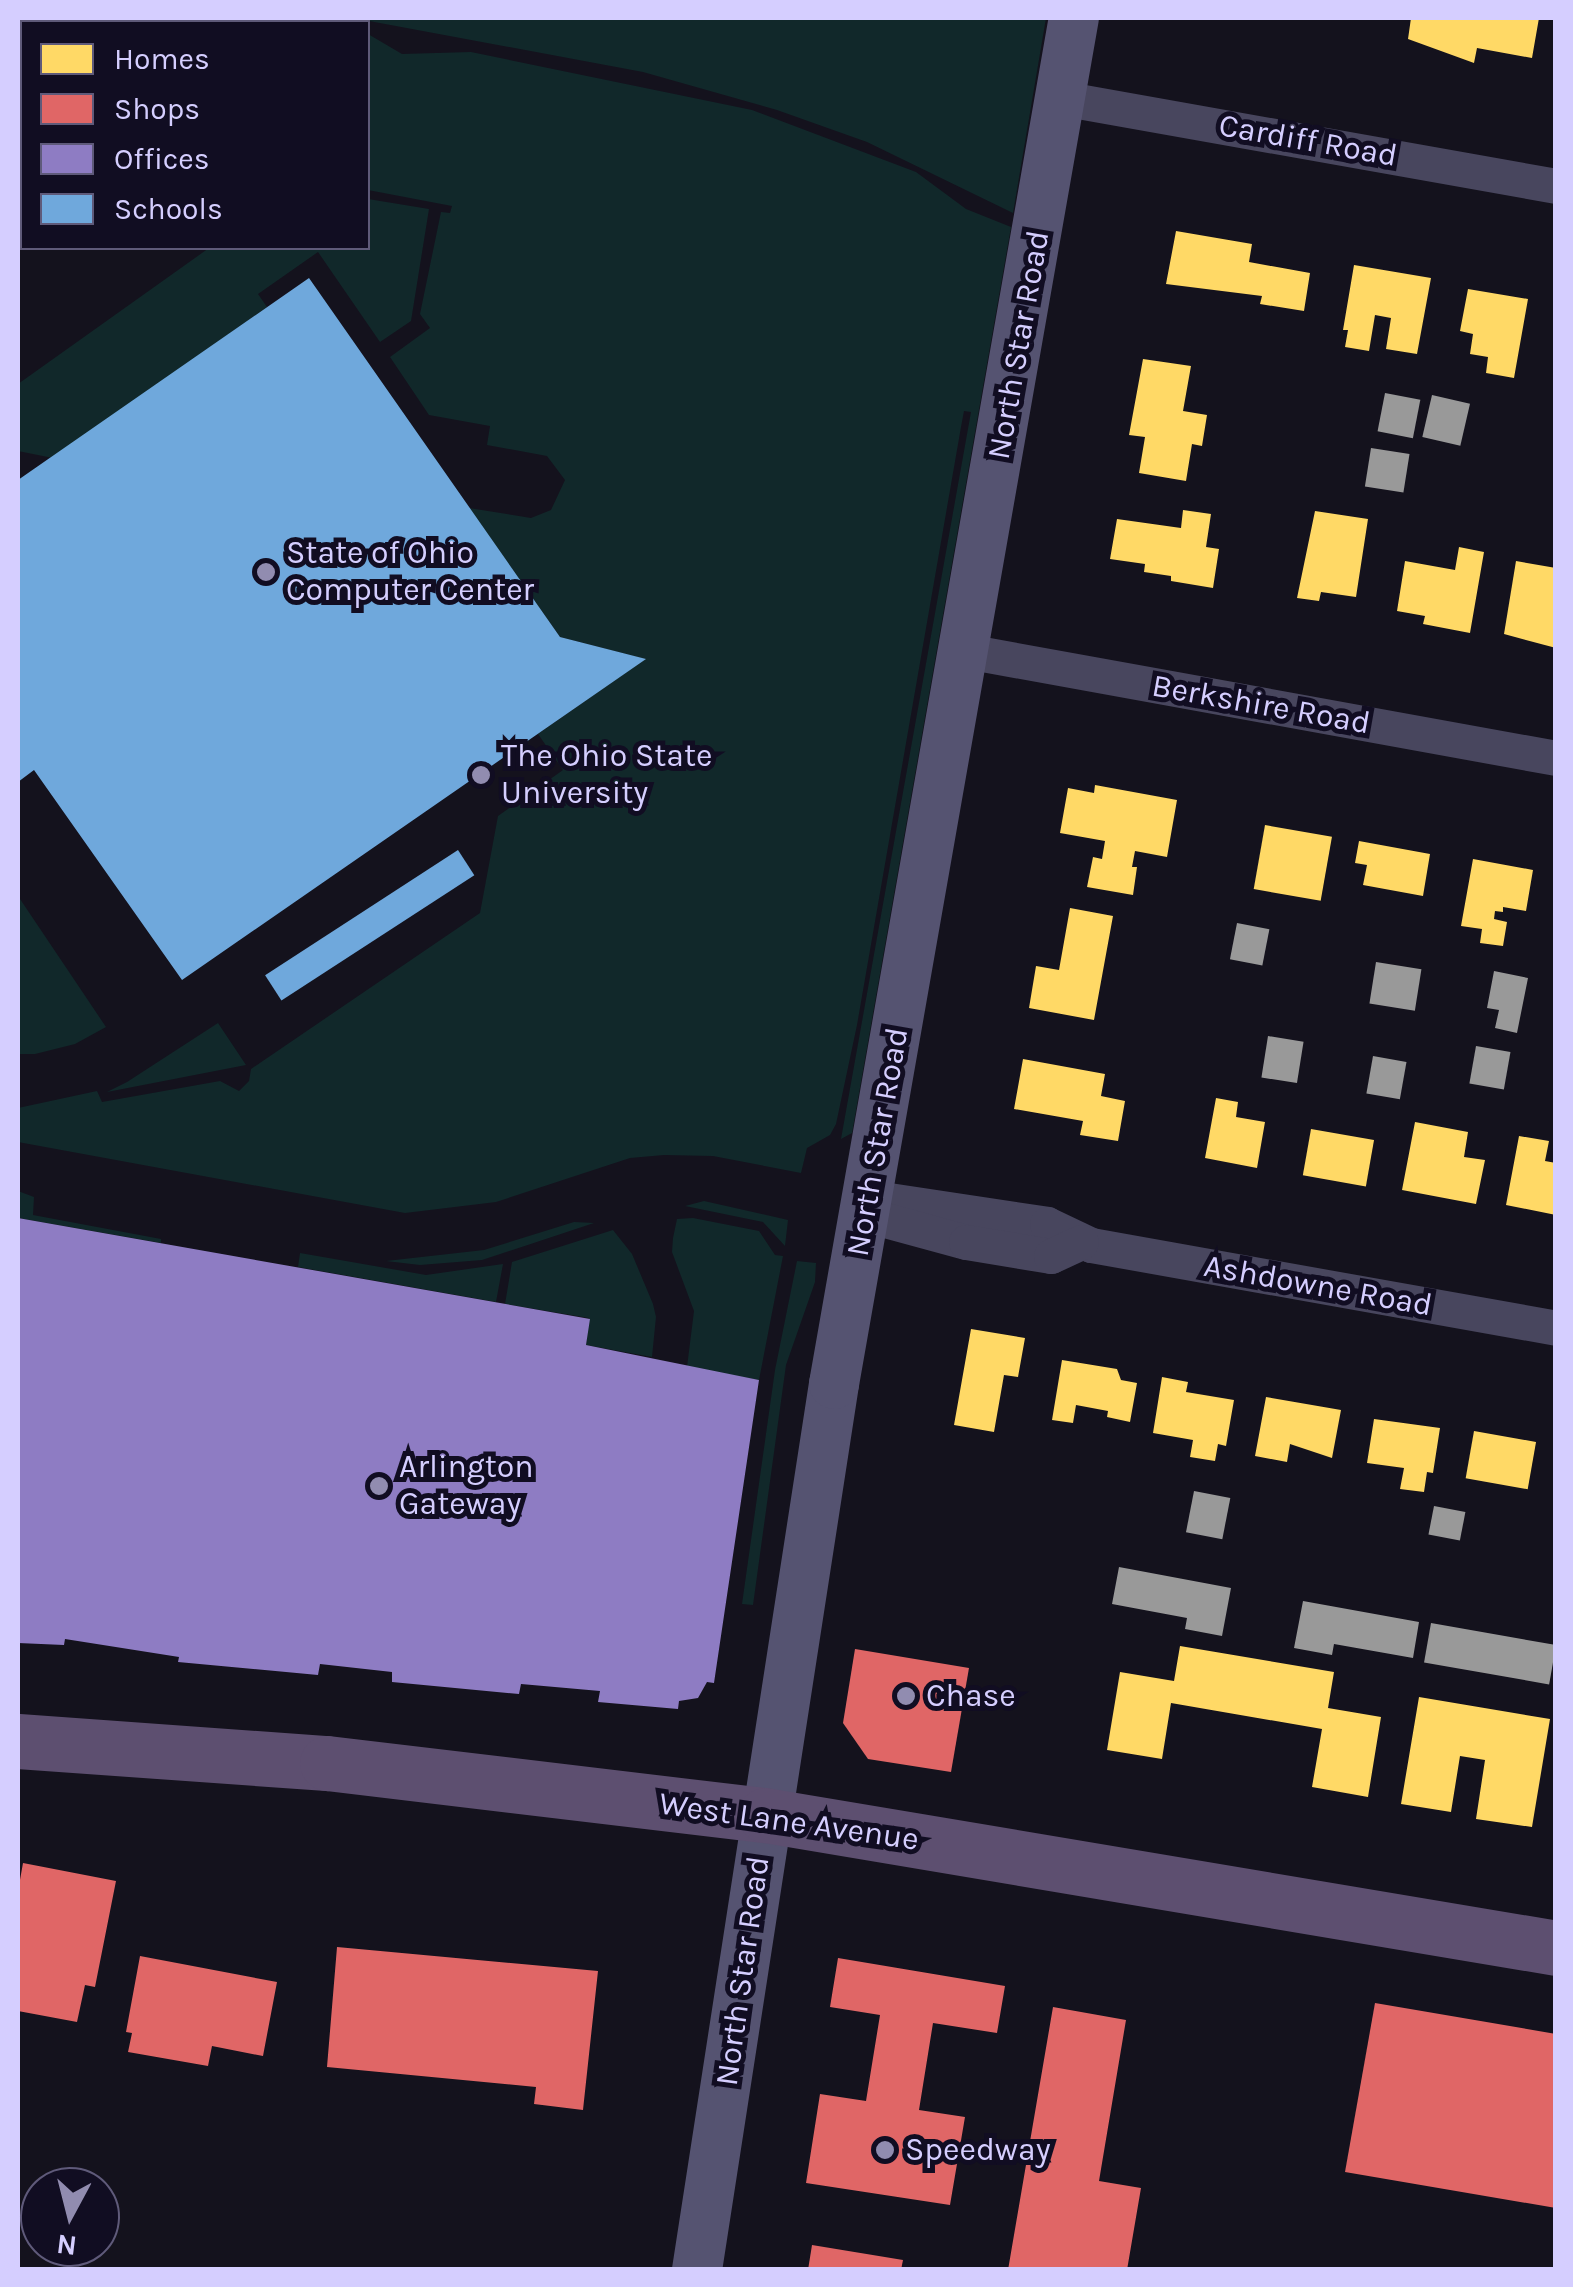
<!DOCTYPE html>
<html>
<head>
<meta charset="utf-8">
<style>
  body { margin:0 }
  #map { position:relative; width:1573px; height:2287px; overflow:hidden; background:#14121d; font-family:Karla,sans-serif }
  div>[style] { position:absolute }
  .green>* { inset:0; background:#11282a }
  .homes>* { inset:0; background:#ffd966; transform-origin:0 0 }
  .shops>* { inset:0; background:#e06666 }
  .offices>* { inset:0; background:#8e7cc3 }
  .schools>* { inset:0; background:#6fa8dc; transform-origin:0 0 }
  .industry>* { inset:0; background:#999; transform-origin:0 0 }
  .street>* { height:35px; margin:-17.5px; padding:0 17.5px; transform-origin:17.5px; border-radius:17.5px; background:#48465e }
  .secondary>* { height:50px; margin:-25px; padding:0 25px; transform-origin:25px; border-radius:25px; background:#555371 }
  .primary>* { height:55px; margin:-27.5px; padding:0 27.5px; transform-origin:27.5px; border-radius:27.5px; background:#5d4f70 }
  .dots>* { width:28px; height:28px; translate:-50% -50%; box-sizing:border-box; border:5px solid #110d22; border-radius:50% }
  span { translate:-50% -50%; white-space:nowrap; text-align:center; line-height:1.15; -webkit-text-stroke:10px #110d22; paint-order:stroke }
  .street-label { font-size:32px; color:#d5ceff }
  .poi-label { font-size:32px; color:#d5ceff }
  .left { translate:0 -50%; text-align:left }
  .frame { position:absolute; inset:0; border:20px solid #d5ceff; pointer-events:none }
  .legend { position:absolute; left:20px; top:20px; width:350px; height:230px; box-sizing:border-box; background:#110d22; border:2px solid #5f5a7a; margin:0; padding:12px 18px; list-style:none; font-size:30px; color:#d5ceff }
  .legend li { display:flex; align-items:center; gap:20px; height:50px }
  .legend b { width:50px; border:2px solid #5f5a7a }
  .north { position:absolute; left:20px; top:2167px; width:100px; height:100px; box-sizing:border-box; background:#110d22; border:2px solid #5f5a7a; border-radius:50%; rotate:187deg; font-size:28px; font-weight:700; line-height:40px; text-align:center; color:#d5ceff }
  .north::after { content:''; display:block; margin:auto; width:35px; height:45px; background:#918cb0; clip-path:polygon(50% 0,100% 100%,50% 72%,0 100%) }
</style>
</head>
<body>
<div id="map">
  <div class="green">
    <i style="clip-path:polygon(18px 18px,202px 18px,253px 22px,22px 22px,22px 120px,18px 120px)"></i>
    <i style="clip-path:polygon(353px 18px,1046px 18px,1013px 213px,867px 142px,777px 110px,643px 72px)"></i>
    <i style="clip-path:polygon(368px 34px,402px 54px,471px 52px,752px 110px,916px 172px,966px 209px,1011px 227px,852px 1133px,841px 1139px,971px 412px,964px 411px,961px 427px,857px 1025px,836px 1124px,830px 1135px,807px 1148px,801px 1173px,713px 1156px,664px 1155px,630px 1158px,496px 1202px,405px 1213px,18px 1142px,18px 1108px,97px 1091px,102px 1102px,220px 1081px,239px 1091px,249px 1081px,251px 1069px,480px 913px,498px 816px,563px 770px,538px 734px,645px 659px,560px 637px,469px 508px,531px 518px,551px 510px,565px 480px,547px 456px,487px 445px,490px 426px,429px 415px,390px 357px,430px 328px,420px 314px,441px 212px,450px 213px,452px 206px,368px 190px)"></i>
    <i style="clip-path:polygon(368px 199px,429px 209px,411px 321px,380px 342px,318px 252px,258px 294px,267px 307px,53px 458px,18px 451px,18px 384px,209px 248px,368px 248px)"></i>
    <i style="clip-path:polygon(18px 896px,106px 1027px,75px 1044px,35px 1054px,18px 1054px)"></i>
    <i style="clip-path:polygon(218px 1023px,246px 1065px,107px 1092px,127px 1082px)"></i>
    <i style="clip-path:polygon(18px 1191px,34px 1197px,33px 1215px,161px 1239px,161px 1243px,18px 1218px)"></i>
    <i style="clip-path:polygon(704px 1201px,788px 1220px,785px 1246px,763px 1222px,685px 1206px)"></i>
    <i style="clip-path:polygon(693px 1218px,759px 1231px,775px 1255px,783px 1256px,759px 1380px,687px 1367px,694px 1311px,672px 1252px,673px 1238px,677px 1219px)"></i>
    <i style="clip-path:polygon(574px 1222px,594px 1223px,482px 1260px,420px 1265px,386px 1261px,484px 1250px)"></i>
    <i style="clip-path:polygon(613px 1230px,632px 1254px,653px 1304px,656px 1317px,652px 1357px,586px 1345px,589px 1318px,505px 1304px,512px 1262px)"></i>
    <i style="clip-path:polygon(300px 1253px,426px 1275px,503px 1264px,496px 1302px,298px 1267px)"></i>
    <i style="clip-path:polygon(797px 1261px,816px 1263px,815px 1282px,786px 1365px,753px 1605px,742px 1604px,775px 1370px)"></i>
  </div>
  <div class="homes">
    <i style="clip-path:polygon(1411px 18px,1539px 18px,1532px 58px,1477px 48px,1474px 63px,1408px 39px)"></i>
    <i style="clip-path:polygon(1176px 231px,1252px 244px,1249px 262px,1310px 273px,1304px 311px,1260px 304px,1262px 296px,1166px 284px)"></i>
    <i style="clip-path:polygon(1354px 265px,1431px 278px,1417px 354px,1386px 349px,1391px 318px,1375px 315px,1369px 351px,1345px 347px,1348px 330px,1343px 330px)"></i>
    <i style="clip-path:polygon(1468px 289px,1528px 299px,1514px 378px,1486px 373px,1488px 357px,1470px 354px,1473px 334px,1460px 331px)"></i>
    <i style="clip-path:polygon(1143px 359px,1191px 366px,1183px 411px,1207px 415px,1202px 446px,1192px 444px,1186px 481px,1139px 473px,1145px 437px,1129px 435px)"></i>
    <i style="clip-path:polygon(1183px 510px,1211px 514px,1206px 547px,1219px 549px,1213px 588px,1171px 581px,1171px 576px,1144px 572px,1145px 564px,1110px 559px,1117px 519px,1181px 528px)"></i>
    <i style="clip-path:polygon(1315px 511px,1368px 519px,1356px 597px,1321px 592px,1319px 601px,1297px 598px)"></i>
    <i style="clip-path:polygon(1459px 547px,1484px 552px,1470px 633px,1423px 624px,1425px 616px,1397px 611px,1405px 561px,1455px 570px)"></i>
    <i style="clip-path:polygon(1516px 561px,1556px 568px,1556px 648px,1504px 634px)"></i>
    <i style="clip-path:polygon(1095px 785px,1177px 800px,1167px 857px,1135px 851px,1132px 867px,1137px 867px,1133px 895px,1087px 887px,1093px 857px,1102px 859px,1105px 841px,1060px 833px,1068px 788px,1094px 793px)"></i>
    <i style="left:1265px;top:825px;width:68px;height:65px;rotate:10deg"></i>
    <i style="clip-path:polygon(1359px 841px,1430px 854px,1423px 896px,1363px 885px,1367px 865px,1355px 863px)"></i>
    <i style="clip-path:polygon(1473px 859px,1533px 870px,1526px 911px,1503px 907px,1503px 912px,1495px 911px,1494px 919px,1507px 922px,1503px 946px,1480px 943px,1482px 929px,1461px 926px)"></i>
    <i style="clip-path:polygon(1070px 908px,1113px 916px,1094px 1020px,1029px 1008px,1036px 966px,1059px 970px)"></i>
    <i style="clip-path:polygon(1023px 1059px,1105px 1074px,1101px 1096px,1125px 1101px,1118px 1141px,1080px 1135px,1083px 1121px,1014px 1109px)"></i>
    <i style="clip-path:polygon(1216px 1098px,1238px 1102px,1236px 1117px,1265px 1122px,1257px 1168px,1205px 1158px)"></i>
    <i style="clip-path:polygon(1415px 1122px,1468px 1132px,1464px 1157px,1485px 1160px,1476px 1204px,1402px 1190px)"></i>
    <i style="left:1311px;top:1129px;width:64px;height:47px;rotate:10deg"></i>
    <i style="clip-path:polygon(1519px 1136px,1549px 1141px,1545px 1161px,1556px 1163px,1556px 1215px,1506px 1205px)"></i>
    <i style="clip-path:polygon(971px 1329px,1025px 1338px,1018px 1377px,1004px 1375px,994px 1432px,954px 1425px)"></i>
    <i style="clip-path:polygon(1062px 1360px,1117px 1369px,1121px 1380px,1137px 1383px,1130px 1422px,1107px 1417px,1108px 1411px,1076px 1405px,1073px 1423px,1052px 1420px)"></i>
    <i style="clip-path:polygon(1162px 1377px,1188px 1382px,1186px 1392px,1234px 1400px,1226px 1446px,1218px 1444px,1215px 1461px,1190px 1457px,1193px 1440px,1153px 1433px)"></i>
    <i style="clip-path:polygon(1266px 1397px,1341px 1410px,1332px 1458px,1290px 1444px,1287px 1462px,1255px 1456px)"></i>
    <i style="clip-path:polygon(1374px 1419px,1440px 1428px,1433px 1473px,1427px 1472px,1424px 1492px,1400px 1489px,1404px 1468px,1367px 1463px)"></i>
    <i style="left:1474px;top:1431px;width:63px;height:48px;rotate:10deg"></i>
    <i style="clip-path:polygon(1180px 1646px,1334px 1672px,1328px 1708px,1381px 1717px,1368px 1797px,1312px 1787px,1322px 1729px,1171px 1703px,1162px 1759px,1107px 1750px,1120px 1672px,1174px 1681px)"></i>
    <i style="clip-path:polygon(1419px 1697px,1550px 1719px,1532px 1827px,1476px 1819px,1485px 1760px,1460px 1756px,1451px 1812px,1401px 1804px)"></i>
  </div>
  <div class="shops">
    <i style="clip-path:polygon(855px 1649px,969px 1668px,951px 1772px,868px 1759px,843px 1723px)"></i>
    <i style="clip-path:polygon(23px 1863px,116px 1881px,95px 1987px,85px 1985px,77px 2022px,18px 2011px,18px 1891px)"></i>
    <i style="clip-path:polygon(337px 1947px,598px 1971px,583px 2110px,534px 2104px,536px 2087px,327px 2067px)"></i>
    <i style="clip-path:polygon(140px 1956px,277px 1982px,263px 2056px,212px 2046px,208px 2066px,128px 2052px,132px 2033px,126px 2032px)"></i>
    <i style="clip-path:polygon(838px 1958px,1005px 1986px,997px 2033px,933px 2023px,919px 2110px,965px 2117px,950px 2205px,806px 2183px,820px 2094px,866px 2101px,880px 2015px,830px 2007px)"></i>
    <i style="clip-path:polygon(1375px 2003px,1556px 2034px,1556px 2208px,1345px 2172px)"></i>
    <i style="clip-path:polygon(1053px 2007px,1126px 2020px,1099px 2181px,1141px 2188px,1127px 2270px,1008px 2270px)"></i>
    <i style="clip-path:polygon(812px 2245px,903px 2260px,901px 2270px,808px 2270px)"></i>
  </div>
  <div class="offices">
    <i style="clip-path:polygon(18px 1218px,590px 1319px,586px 1345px,759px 1380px,714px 1683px,707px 1682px,698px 1698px,679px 1701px,678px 1709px,598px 1702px,600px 1691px,521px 1684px,519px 1694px,392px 1682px,392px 1672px,320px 1664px,318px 1675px,178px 1662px,179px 1657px,65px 1639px,64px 1645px,18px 1643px)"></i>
  </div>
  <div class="schools">
    <i style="clip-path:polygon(309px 278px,560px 637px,646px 659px,182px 980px,34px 770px,18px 782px,18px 480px)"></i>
    <i style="left:458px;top:850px;width:30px;height:230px;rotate:57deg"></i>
  </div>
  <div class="industry">
    <i style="left:1385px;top:393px;width:36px;height:39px;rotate:11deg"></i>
    <i style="left:1432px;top:395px;width:39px;height:43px;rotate:13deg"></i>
    <i style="left:1371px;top:448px;width:39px;height:39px;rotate:9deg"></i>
    <i style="left:1237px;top:923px;width:33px;height:37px;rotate:11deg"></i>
    <i style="left:1376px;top:962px;width:46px;height:42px;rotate:9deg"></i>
    <i style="clip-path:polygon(1494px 971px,1528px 978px,1517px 1033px,1495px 1028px,1499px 1010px,1487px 1008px)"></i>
    <i style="left:1268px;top:1036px;width:36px;height:42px;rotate:9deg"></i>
    <i style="left:1476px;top:1046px;width:35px;height:38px;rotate:10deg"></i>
    <i style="left:1373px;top:1056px;width:34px;height:38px;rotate:10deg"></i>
    <i style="left:1194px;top:1491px;width:37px;height:42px;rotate:11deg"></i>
    <i style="left:1434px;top:1506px;width:32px;height:29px;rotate:11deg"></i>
    <i style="clip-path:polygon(1119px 1567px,1231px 1588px,1222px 1636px,1185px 1629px,1187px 1618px,1112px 1604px)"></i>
    <i style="clip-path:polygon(1303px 1601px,1419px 1622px,1413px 1658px,1334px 1644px,1332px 1655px,1294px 1648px)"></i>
    <i style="left:1431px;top:1623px;width:127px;height:40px;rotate:10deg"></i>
  </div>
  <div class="street">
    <i style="left:1061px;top:98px;width:503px;rotate:10.08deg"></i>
    <i style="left:966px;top:651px;width:600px;rotate:10.28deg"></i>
    <i style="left:869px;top:1197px;width:180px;rotate:8.6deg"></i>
    <i style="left:1047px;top:1224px;width:49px;rotate:25.5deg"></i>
    <i style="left:1091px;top:1245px;width:472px;rotate:10.1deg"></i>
    <i style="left:889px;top:1221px;width:80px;rotate:15.3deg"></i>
    <i style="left:966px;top:1242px;width:86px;rotate:9.4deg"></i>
    <i style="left:1051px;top:1256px;width:33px;rotate:-25deg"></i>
  </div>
  <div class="secondary">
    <i style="left:697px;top:2270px;width:897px;rotate:-81.21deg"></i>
    <i style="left:834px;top:1384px;width:1387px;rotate:-80.04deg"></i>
  </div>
  <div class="primary">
    <i style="left:18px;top:1741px;width:310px;rotate:4.1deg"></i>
    <i style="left:327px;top:1763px;width:441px;rotate:6.8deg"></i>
    <i style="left:765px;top:1815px;width:802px;rotate:9.54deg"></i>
  </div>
  <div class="dots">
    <i style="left:266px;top:572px;background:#918cb0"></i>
    <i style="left:481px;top:775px;background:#918cb0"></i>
    <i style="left:379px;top:1486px;background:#918cb0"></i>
    <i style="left:906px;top:1696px;background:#918cb0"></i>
    <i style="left:885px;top:2150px;background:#918cb0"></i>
  </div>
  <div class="street-label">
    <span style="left:1308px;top:141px;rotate:10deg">Cardiff Road</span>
    <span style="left:1019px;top:345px;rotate:-80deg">North Star Road</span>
    <span style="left:1261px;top:705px;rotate:10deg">Berkshire Road</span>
    <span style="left:878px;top:1142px;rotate:-80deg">North Star Road</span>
    <span style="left:1318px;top:1286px;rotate:10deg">Ashdowne Road</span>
    <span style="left:789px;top:1822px;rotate:8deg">West Lane Avenue</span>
    <span style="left:743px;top:1971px;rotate:-82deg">North Star Road</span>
  </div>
  <div class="poi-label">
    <span class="left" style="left:286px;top:572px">State of Ohio<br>Computer Center</span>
    <span class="left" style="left:501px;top:775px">The Ohio State<br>University</span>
    <span class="left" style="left:399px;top:1486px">Arlington<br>Gateway</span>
    <span class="left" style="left:926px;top:1696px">Chase</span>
    <span class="left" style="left:905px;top:2150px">Speedway</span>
  </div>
  <div class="frame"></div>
  <ul class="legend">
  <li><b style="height:28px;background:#ffd966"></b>Homes</li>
  <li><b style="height:28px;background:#e06666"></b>Shops</li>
  <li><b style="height:28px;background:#8e7cc3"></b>Offices</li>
  <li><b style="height:28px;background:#6fa8dc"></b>Schools</li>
  </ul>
  <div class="north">N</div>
</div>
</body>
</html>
